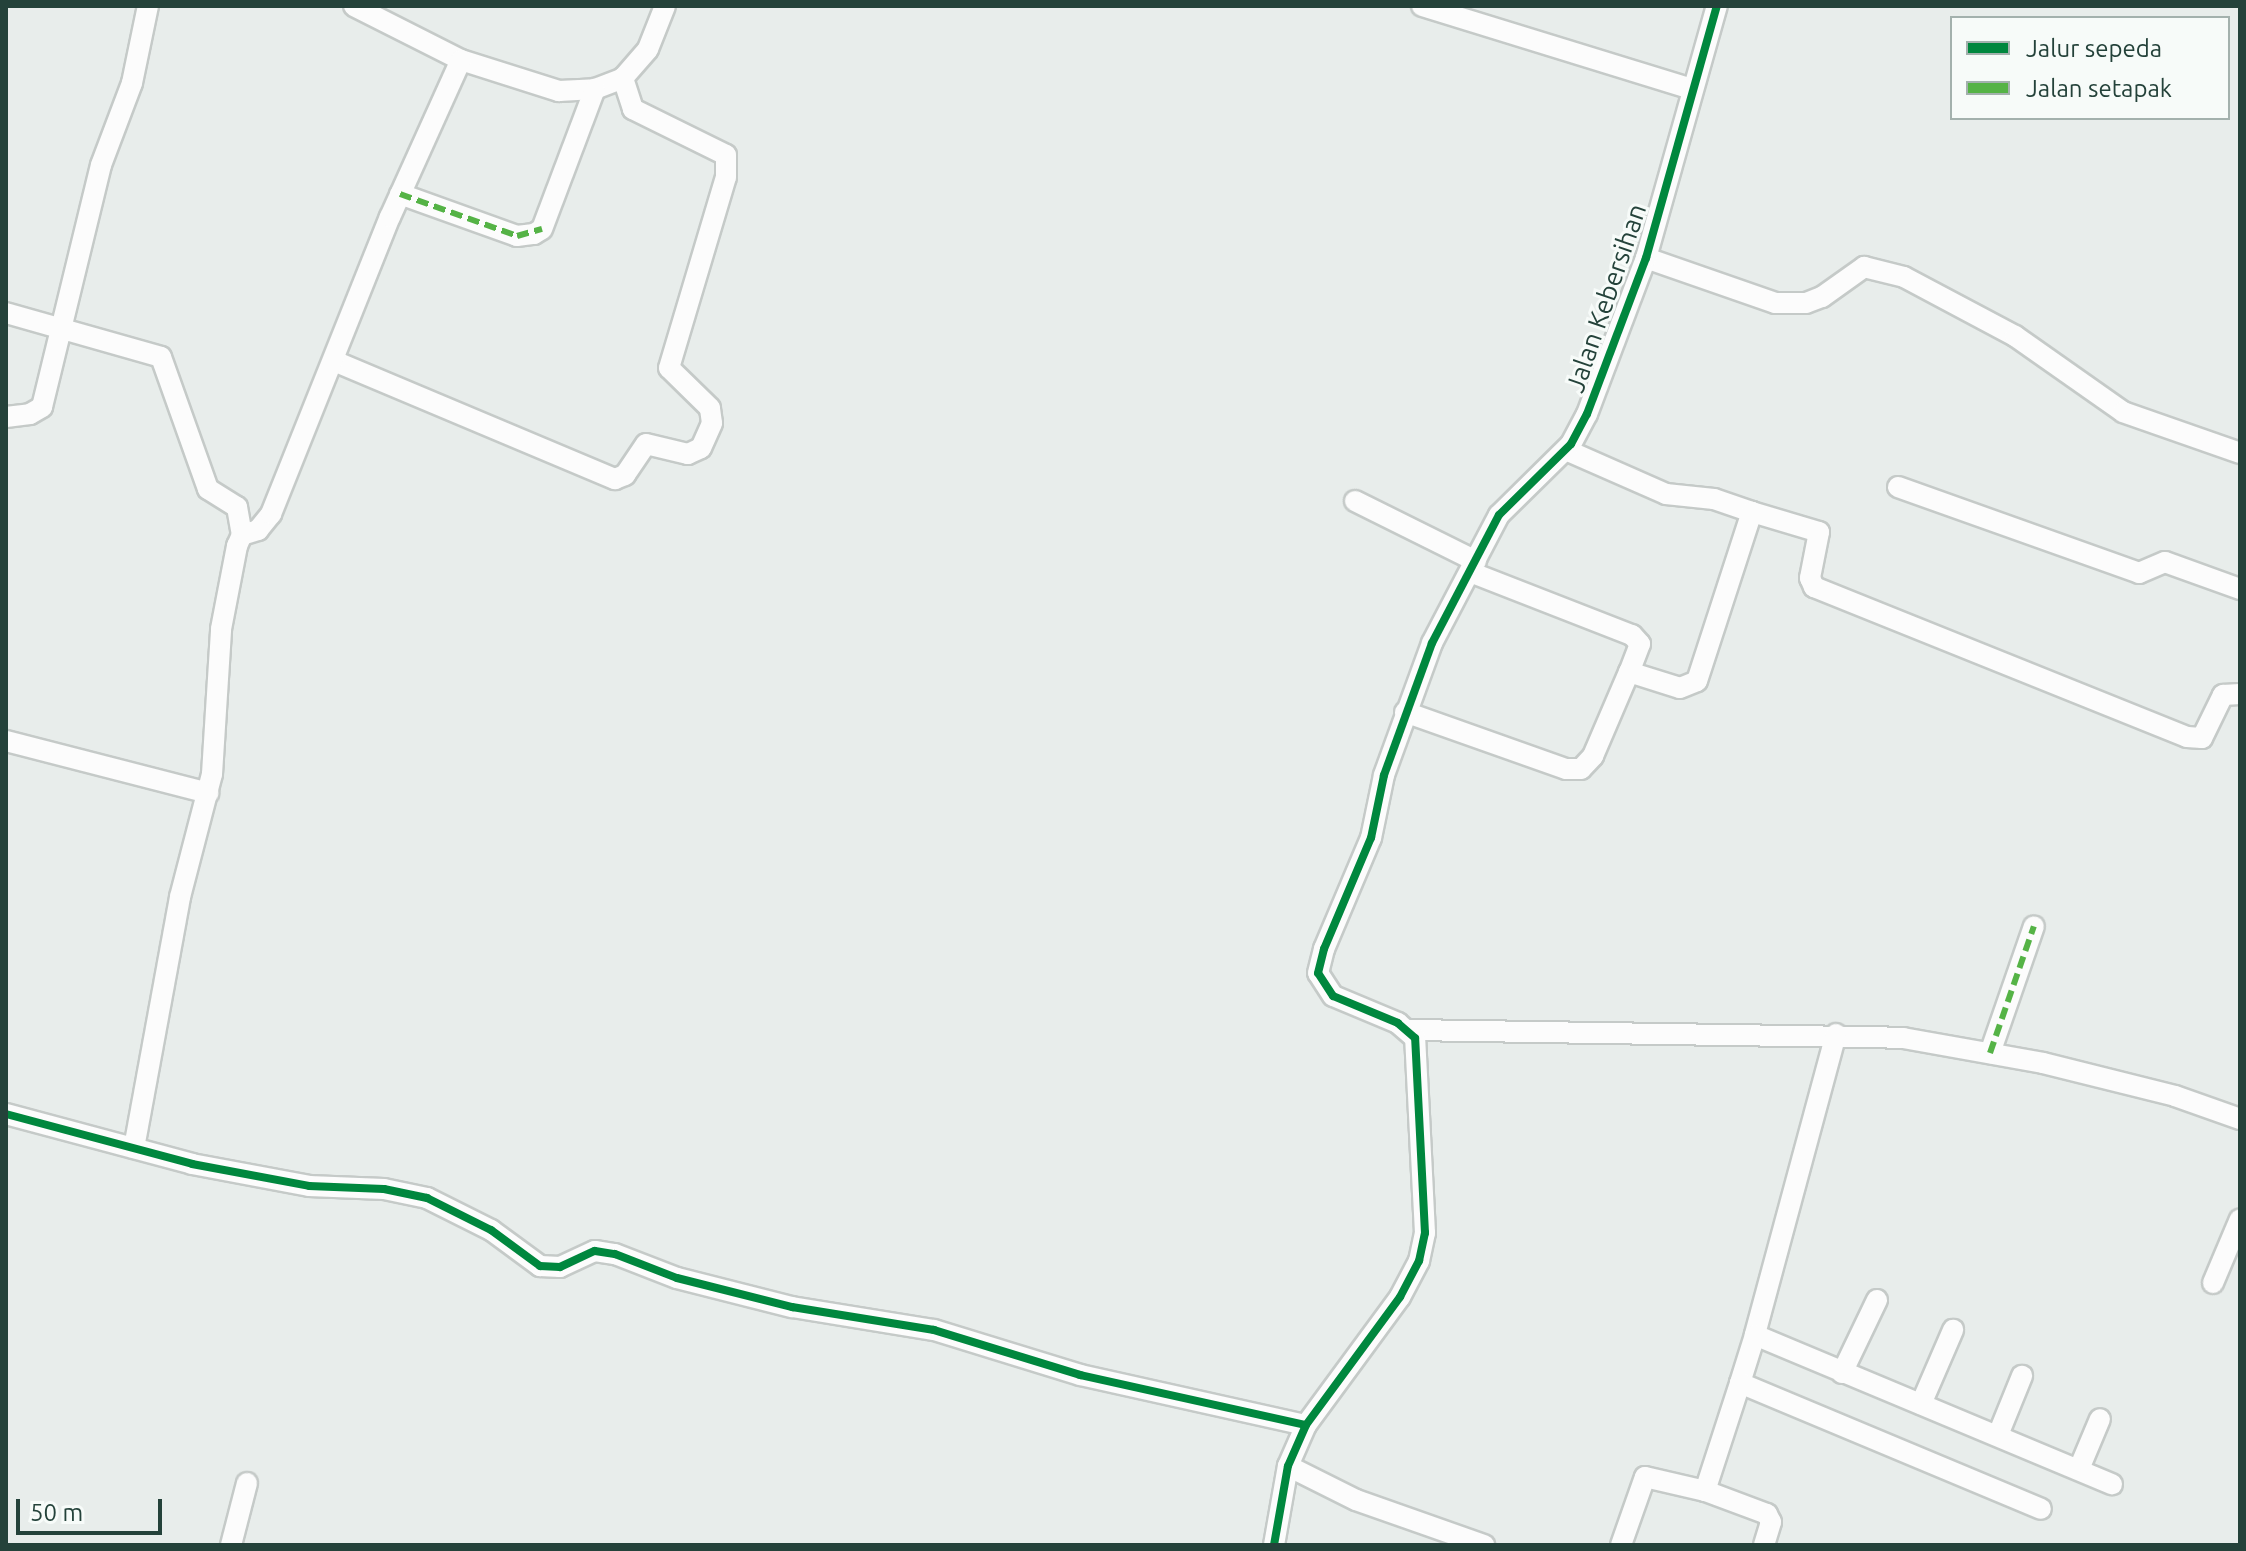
<!DOCTYPE html>
<html>
<head>
<meta charset="utf-8">
<style>
  body { margin:0 }
  #map { position:relative; width:2246px; height:1551px; overflow:hidden; background:#e8edeb; font-family:Ubuntu,sans-serif }
  div>[style] { position:absolute }
  .roads { filter:drop-shadow(2px 0 #c5cac8) drop-shadow(-2px 0 #c5cac8) drop-shadow(0 2px #c5cac8) drop-shadow(0 -2px #c5cac8) }
  .minor>* { height:20px; margin:-10px; padding:0 10px; transform-origin:10px; border-radius:10px; background:#fcfcfc }
  .quiet>* { height:6px; margin-top:-3px; transform-origin:0; background:repeating-linear-gradient(90deg,#55b346 0 12px,transparent 0 18px) }
  .cycleway>* { height:8px; margin:-4px; padding:0 4px; transform-origin:4px; border-radius:4px; background:#00873e }
  span { translate:-50% -50%; white-space:nowrap; text-align:center; line-height:1.15; -webkit-text-stroke:6px #f7fbf9; paint-order:stroke }
  .street-label { font-size:26px; color:#24423a }
  .frame { position:absolute; inset:0; border:8px solid #24423a; pointer-events:none }
  .legend { position:absolute; left:1950px; top:16px; width:280px; height:104px; box-sizing:border-box; background:#f7fbf9; border:2px solid #a3b1ad; margin:0; padding:10px 14px; list-style:none; font-size:24px; color:#24423a }
  .legend li { display:flex; align-items:center; gap:16px; height:40px }
  .legend b { width:40px; border:2px solid #a3b1ad }
  .scale { position:absolute; left:16px; top:1499px; width:146px; height:36px; box-sizing:border-box; border:4px solid #24423a; border-top:0; padding-left:10px; font-size:24px; line-height:28px; white-space:nowrap; color:#24423a; -webkit-text-stroke:6px #f7fbf9; paint-order:stroke }
</style>
</head>
<body>
<div id="map">
  <div class="roads">
    <div class="minor">
      <i style="left:354px;top:6px;width:120px;rotate:26.8deg"></i>
      <i style="left:461px;top:60px;width:103px;rotate:17.6deg"></i>
      <i style="left:559px;top:91px;width:36px;rotate:-3deg"></i>
      <i style="left:595px;top:89px;width:30px;rotate:-21deg"></i>
      <i style="left:623px;top:78px;width:38px;rotate:-49deg"></i>
      <i style="left:648px;top:49px;width:46px;rotate:-68.4deg"></i>
      <i style="left:1422px;top:6px;width:282px;rotate:17.1deg"></i>
      <i style="left:400px;top:194px;width:124px;rotate:19.7deg"></i>
      <i style="left:517px;top:236px;width:17px;rotate:-7deg"></i>
      <i style="left:534px;top:234px;width:9px;rotate:-32deg"></i>
      <i style="left:542px;top:229px;width:150px;rotate:-69.3deg"></i>
      <i style="left:1646px;top:258px;width:137px;rotate:19.2deg"></i>
      <i style="left:1775px;top:303px;width:31px"></i>
      <i style="left:1806px;top:303px;width:17px;rotate:-21deg"></i>
      <i style="left:1822px;top:297px;width:52px;rotate:-35.5deg"></i>
      <i style="left:1864px;top:267px;width:41px;rotate:14deg"></i>
      <i style="left:1904px;top:277px;width:126px;rotate:28deg"></i>
      <i style="left:2015px;top:336px;width:132px;rotate:35.1deg"></i>
      <i style="left:2123px;top:412px;width:124px;rotate:19.3deg"></i>
      <i style="left:6px;top:313px;width:161px;rotate:15.8deg"></i>
      <i style="left:161px;top:357px;width:140px;rotate:70.4deg"></i>
      <i style="left:208px;top:489px;width:34px;rotate:32deg"></i>
      <i style="left:237px;top:507px;width:28px;rotate:80deg"></i>
      <i style="left:334px;top:361px;width:305px;rotate:22.8deg"></i>
      <i style="left:615px;top:479px;width:11px;rotate:-22deg"></i>
      <i style="left:625px;top:475px;width:37px;rotate:-56deg"></i>
      <i style="left:646px;top:444px;width:43px;rotate:13.4deg"></i>
      <i style="left:688px;top:454px;width:14px;rotate:-25deg"></i>
      <i style="left:701px;top:448px;width:27px;rotate:-66deg"></i>
      <i style="left:712px;top:423px;width:15px;rotate:-98deg"></i>
      <i style="left:710px;top:408px;width:57px;rotate:-135.7deg"></i>
      <i style="left:669px;top:368px;width:199px;rotate:-73.4deg"></i>
      <i style="left:726px;top:177px;width:22px;rotate:-90deg"></i>
      <i style="left:726px;top:155px;width:104px;rotate:-153.7deg"></i>
      <i style="left:633px;top:109px;width:33px;rotate:-108deg"></i>
      <i style="left:6px;top:417px;width:24px;rotate:-7deg"></i>
      <i style="left:30px;top:414px;width:14px;rotate:-30deg"></i>
      <i style="left:42px;top:407px;width:249px;rotate:-76.3deg"></i>
      <i style="left:101px;top:165px;width:88px;rotate:-69.3deg"></i>
      <i style="left:132px;top:83px;width:79px;rotate:-78.3deg"></i>
      <i style="left:1566px;top:450px;width:109px;rotate:23.7deg"></i>
      <i style="left:1666px;top:494px;width:48px;rotate:5.9deg"></i>
      <i style="left:1714px;top:499px;width:40px;rotate:18.9deg"></i>
      <i style="left:1898px;top:487px;width:256px;rotate:19.6deg"></i>
      <i style="left:2139px;top:573px;width:28px;rotate:-23deg"></i>
      <i style="left:2165px;top:562px;width:80px;rotate:19.8deg"></i>
      <i style="left:1355px;top:501px;width:135px;rotate:26.4deg"></i>
      <i style="left:1470px;top:572px;width:174px;rotate:21.3deg"></i>
      <i style="left:1632px;top:635px;width:12px;rotate:48deg"></i>
      <i style="left:1640px;top:644px;width:30px;rotate:111deg"></i>
      <i style="left:1405px;top:712px;width:171px;rotate:19.5deg"></i>
      <i style="left:1566px;top:769px;width:15px"></i>
      <i style="left:1581px;top:769px;width:18px;rotate:-47deg"></i>
      <i style="left:1593px;top:756px;width:91px;rotate:-66.8deg"></i>
      <i style="left:1629px;top:672px;width:53px;rotate:17.4deg"></i>
      <i style="left:1680px;top:688px;width:18px;rotate:-22deg"></i>
      <i style="left:1697px;top:681px;width:178px;rotate:-72deg"></i>
      <i style="left:1752px;top:512px;width:70px;rotate:16.6deg"></i>
      <i style="left:1819px;top:532px;width:47px;rotate:101.1deg"></i>
      <i style="left:1810px;top:578px;width:10px;rotate:66deg"></i>
      <i style="left:1814px;top:587px;width:402px;rotate:21.9deg"></i>
      <i style="left:2187px;top:737px;width:15px;rotate:4deg"></i>
      <i style="left:2202px;top:738px;width:48px;rotate:-64deg"></i>
      <i style="left:2223px;top:695px;width:17px;rotate:-3deg"></i>
      <i style="left:6px;top:741px;width:209px;rotate:14.4deg"></i>
      <i style="left:1409px;top:1030px;width:494px;rotate:0.9deg"></i>
      <i style="left:1903px;top:1038px;width:142px;rotate:10.1deg"></i>
      <i style="left:2043px;top:1063px;width:136px;rotate:14deg"></i>
      <i style="left:2175px;top:1096px;width:69px;rotate:19.5deg"></i>
      <i style="left:1836px;top:1034px;width:312px;rotate:105.1deg"></i>
      <i style="left:1755px;top:1335px;width:387px;rotate:22.7deg"></i>
      <i style="left:1990px;top:1053px;width:134px;rotate:-70.9deg"></i>
      <i style="left:6px;top:1114px;width:193px;rotate:15deg"></i>
      <i style="left:192px;top:1164px;width:119px;rotate:10.6deg"></i>
      <i style="left:309px;top:1186px;width:75px;rotate:2.3deg"></i>
      <i style="left:384px;top:1189px;width:44px;rotate:11.8deg"></i>
      <i style="left:427px;top:1198px;width:72px;rotate:26.6deg"></i>
      <i style="left:491px;top:1230px;width:61px;rotate:36.3deg"></i>
      <i style="left:540px;top:1266px;width:20px;rotate:3deg"></i>
      <i style="left:560px;top:1267px;width:38px;rotate:-25deg"></i>
      <i style="left:595px;top:1251px;width:20px;rotate:9deg"></i>
      <i style="left:615px;top:1254px;width:66px;rotate:21.2deg"></i>
      <i style="left:677px;top:1278px;width:119px;rotate:14.2deg"></i>
      <i style="left:792px;top:1307px;width:144px;rotate:9.2deg"></i>
      <i style="left:934px;top:1330px;width:153px;rotate:17.1deg"></i>
      <i style="left:1080px;top:1375px;width:231px;rotate:12.5deg"></i>
      <i style="left:134px;top:1148px;width:255px;rotate:-79.6deg"></i>
      <i style="left:180px;top:897px;width:127px;rotate:-75.4deg"></i>
      <i style="left:212px;top:774px;width:145px;rotate:-86.4deg"></i>
      <i style="left:221px;top:629px;width:85px;rotate:-79.1deg"></i>
      <i style="left:237px;top:546px;width:12px;rotate:-66deg"></i>
      <i style="left:242px;top:535px;width:17px;rotate:-17deg"></i>
      <i style="left:258px;top:530px;width:21px;rotate:-51deg"></i>
      <i style="left:271px;top:514px;width:320px;rotate:-68.2deg"></i>
      <i style="left:390px;top:217px;width:172px;rotate:-65.7deg"></i>
      <i style="left:2213px;top:1283px;width:69px;rotate:-67.1deg"></i>
      <i style="left:1842px;top:1373px;width:81px;rotate:-64.4deg"></i>
      <i style="left:1740px;top:1383px;width:50px;rotate:-72.6deg"></i>
      <i style="left:1921px;top:1404px;width:81px;rotate:-66.6deg"></i>
      <i style="left:1998px;top:1435px;width:64px;rotate:-67.9deg"></i>
      <i style="left:1288px;top:1466px;width:76px;rotate:26.6deg"></i>
      <i style="left:1356px;top:1500px;width:136px;rotate:19.4deg"></i>
      <i style="left:2079px;top:1469px;width:54px;rotate:-67.2deg"></i>
      <i style="left:231px;top:1545px;width:64px;rotate:-75.5deg"></i>
      <i style="left:1274px;top:1545px;width:80px;rotate:-80deg"></i>
      <i style="left:1288px;top:1466px;width:45px;rotate:-66.3deg"></i>
      <i style="left:1306px;top:1425px;width:159px;rotate:-53.7deg"></i>
      <i style="left:1400px;top:1297px;width:41px;rotate:-62.2deg"></i>
      <i style="left:1419px;top:1261px;width:29px;rotate:-78deg"></i>
      <i style="left:1425px;top:1233px;width:195px;rotate:-92.9deg"></i>
      <i style="left:1415px;top:1038px;width:23px;rotate:-139deg"></i>
      <i style="left:1398px;top:1023px;width:70px;rotate:-157.4deg"></i>
      <i style="left:1333px;top:996px;width:27px;rotate:-123deg"></i>
      <i style="left:1318px;top:973px;width:25px;rotate:-76deg"></i>
      <i style="left:1324px;top:949px;width:121px;rotate:-67.1deg"></i>
      <i style="left:1371px;top:838px;width:64px;rotate:-78.3deg"></i>
      <i style="left:1384px;top:775px;width:140px;rotate:-70deg"></i>
      <i style="left:1432px;top:643px;width:144px;rotate:-62.4deg"></i>
      <i style="left:1499px;top:515px;width:101px;rotate:-44.6deg"></i>
      <i style="left:1571px;top:444px;width:34px;rotate:-62deg"></i>
      <i style="left:1587px;top:414px;width:167px;rotate:-69.3deg"></i>
      <i style="left:1646px;top:258px;width:262px;rotate:-74.3deg"></i>
      <i style="left:1621px;top:1545px;width:72px;rotate:-70.6deg"></i>
      <i style="left:1645px;top:1477px;width:62px;rotate:13.1deg"></i>
      <i style="left:1764px;top:1545px;width:24px;rotate:-73deg"></i>
      <i style="left:1771px;top:1522px;width:9px;rotate:-117deg"></i>
      <i style="left:1767px;top:1514px;width:66px;rotate:-159.6deg"></i>
      <i style="left:1705px;top:1491px;width:114px;rotate:-72deg"></i>
      <i style="left:1740px;top:1383px;width:326px;rotate:22.7deg"></i>
    </div>
  </div>
  <div class="quiet">
    <i style="left:400px;top:194px;width:124px;rotate:19.7deg"></i>
    <i style="left:517px;top:236px;width:26px;rotate:-16deg"></i>
    <i style="left:1990px;top:1053px;width:134px;rotate:-70.9deg"></i>
  </div>
  <div class="cycleway">
    <i style="left:6px;top:1114px;width:193px;rotate:15deg"></i>
    <i style="left:192px;top:1164px;width:119px;rotate:10.6deg"></i>
    <i style="left:309px;top:1186px;width:75px;rotate:2.3deg"></i>
    <i style="left:384px;top:1189px;width:44px;rotate:11.8deg"></i>
    <i style="left:427px;top:1198px;width:72px;rotate:26.6deg"></i>
    <i style="left:491px;top:1230px;width:61px;rotate:36.3deg"></i>
    <i style="left:540px;top:1266px;width:20px;rotate:3deg"></i>
    <i style="left:560px;top:1267px;width:38px;rotate:-25deg"></i>
    <i style="left:595px;top:1251px;width:20px;rotate:9deg"></i>
    <i style="left:615px;top:1254px;width:66px;rotate:21.2deg"></i>
    <i style="left:677px;top:1278px;width:119px;rotate:14.2deg"></i>
    <i style="left:792px;top:1307px;width:144px;rotate:9.2deg"></i>
    <i style="left:934px;top:1330px;width:153px;rotate:17.1deg"></i>
    <i style="left:1080px;top:1375px;width:231px;rotate:12.5deg"></i>
    <i style="left:1274px;top:1545px;width:80px;rotate:-80deg"></i>
    <i style="left:1288px;top:1466px;width:45px;rotate:-66.3deg"></i>
    <i style="left:1306px;top:1425px;width:159px;rotate:-53.7deg"></i>
    <i style="left:1400px;top:1297px;width:41px;rotate:-62.2deg"></i>
    <i style="left:1419px;top:1261px;width:29px;rotate:-78deg"></i>
    <i style="left:1425px;top:1233px;width:195px;rotate:-92.9deg"></i>
    <i style="left:1415px;top:1038px;width:23px;rotate:-139deg"></i>
    <i style="left:1398px;top:1023px;width:70px;rotate:-157.4deg"></i>
    <i style="left:1333px;top:996px;width:27px;rotate:-123deg"></i>
    <i style="left:1318px;top:973px;width:25px;rotate:-76deg"></i>
    <i style="left:1324px;top:949px;width:121px;rotate:-67.1deg"></i>
    <i style="left:1371px;top:838px;width:64px;rotate:-78.3deg"></i>
    <i style="left:1384px;top:775px;width:140px;rotate:-70deg"></i>
    <i style="left:1432px;top:643px;width:144px;rotate:-62.4deg"></i>
    <i style="left:1499px;top:515px;width:101px;rotate:-44.6deg"></i>
    <i style="left:1571px;top:444px;width:34px;rotate:-62deg"></i>
    <i style="left:1587px;top:414px;width:167px;rotate:-69.3deg"></i>
    <i style="left:1646px;top:258px;width:262px;rotate:-74.3deg"></i>
  </div>
  <div class="street-label">
    <span style="left:1606px;top:298px;rotate:-71deg">Jalan Kebersihan</span>
  </div>
  <div class="frame"></div>
  <ul class="legend">
  <li><b style="height:10px;background:#00873e"></b>Jalur sepeda</li>
  <li><b style="height:10px;background:#55b346"></b>Jalan setapak</li>
  </ul>
  <div class="scale">50 m</div>
</div>
</body>
</html>
